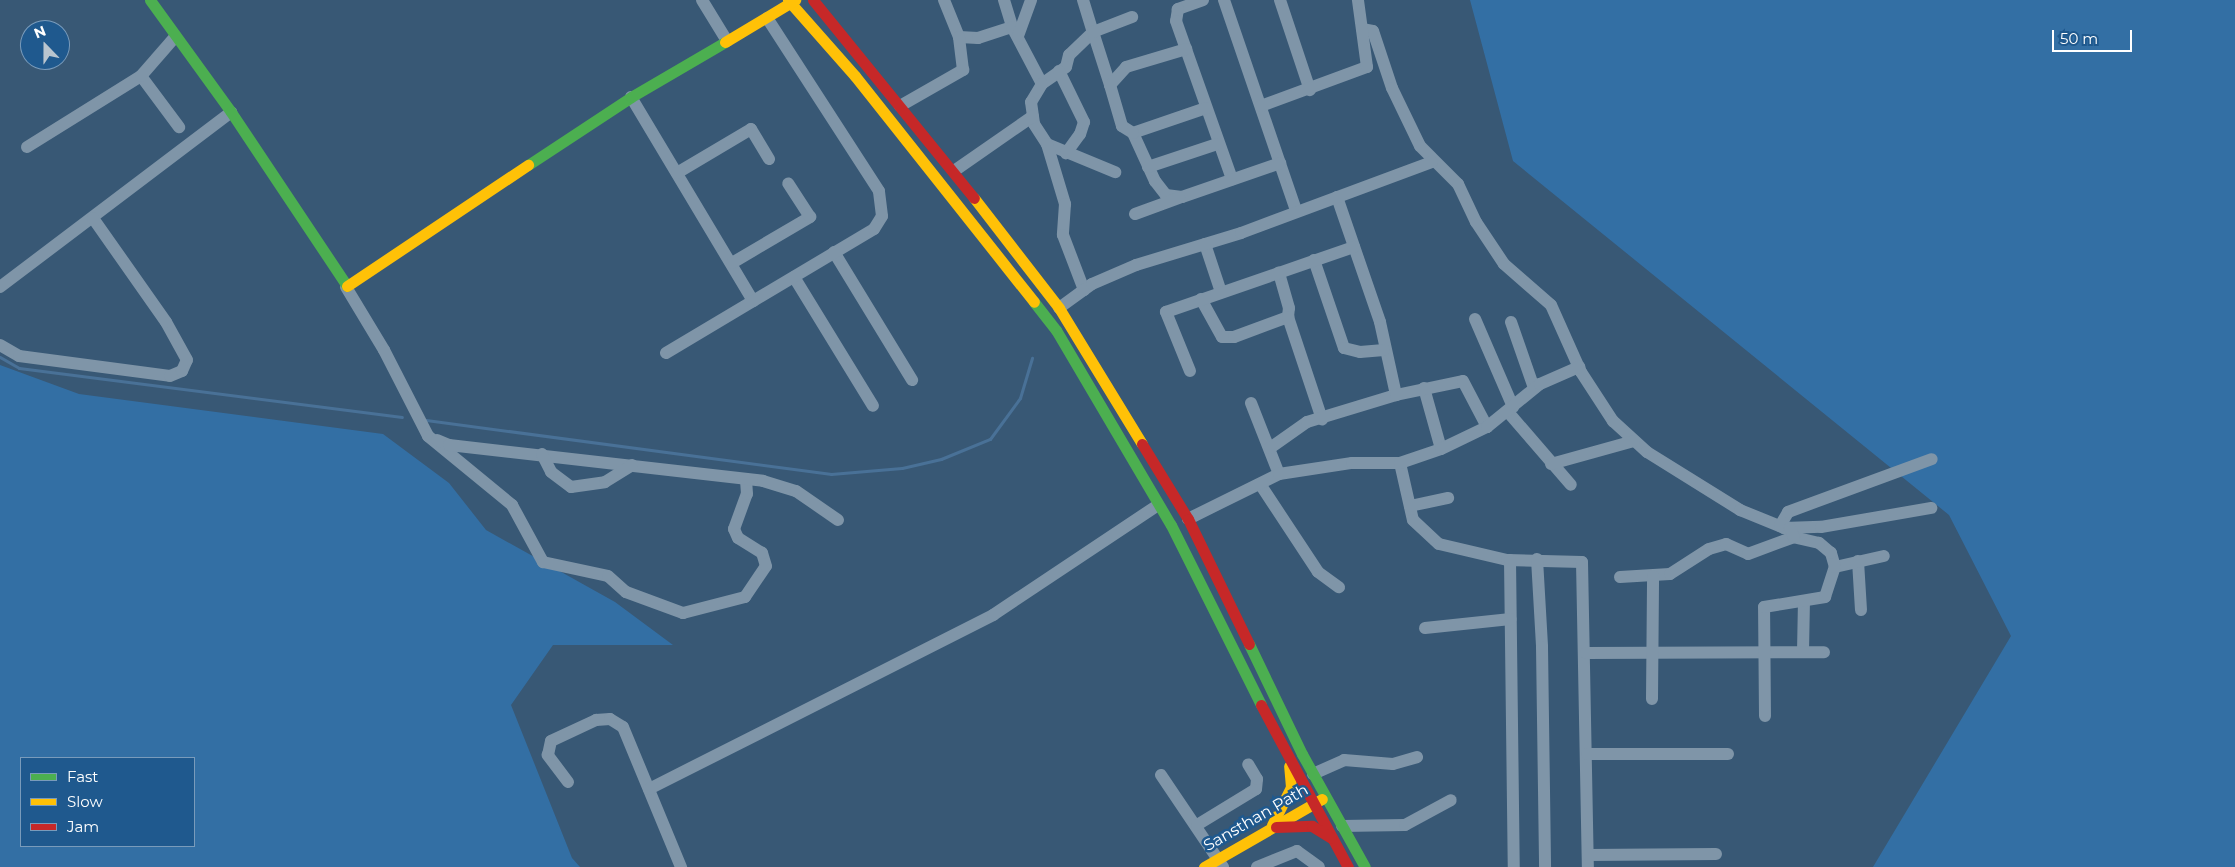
<!DOCTYPE html>
<html>
<head>
<meta charset="utf-8">
<style>
  body { margin:0 }
  #map { position:relative; width:2235px; height:867px; overflow:hidden; background:#385875; font-family:Montserrat,sans-serif }
  div>[style] { position:absolute }
  .green>* { inset:0; background:#336fa4 }
  .stream>* { height:3px; margin:-1.5px; padding:0 1.5px; transform-origin:1.5px; border-radius:1.5px; background:#497197 }
  .street>* { height:12px; margin:-6px; padding:0 6px; transform-origin:6px; border-radius:6px; background:#7f95a8 }
  .fast>* { height:11px; margin:-5.5px; padding:0 5.5px; transform-origin:5.5px; border-radius:5.5px; background:#4caf50 }
  .slow>* { height:11px; margin:-5.5px; padding:0 5.5px; transform-origin:5.5px; border-radius:5.5px; background:#ffc107 }
  .jam>* { height:11px; margin:-5.5px; padding:0 5.5px; transform-origin:5.5px; border-radius:5.5px; background:#c62828 }
  span { translate:-50% -50%; white-space:nowrap; text-align:center; line-height:1.15; -webkit-text-stroke:5px #1f598e; paint-order:stroke }
  .street-label { font-size:16px; color:#fff }
  .legend { position:absolute; left:20px; top:757px; width:175px; height:90px; box-sizing:border-box; background:#1f598e; border:1px solid #799bbb; margin:0; padding:6px 9px; list-style:none; font-size:15px; color:#fff }
  .legend li { display:flex; align-items:center; gap:10px; height:25px }
  .legend b { width:25px; border:1px solid #799bbb }
  .north { position:absolute; left:20px; top:20px; width:50px; height:50px; box-sizing:border-box; background:#1f598e; border:1px solid #799bbb; border-radius:50%; rotate:338deg; font-size:14px; font-weight:700; line-height:20px; text-align:center; color:#fff }
  .north::after { content:''; display:block; margin:auto; width:18px; height:22px; background:#b9c5cf; clip-path:polygon(50% 0,100% 100%,50% 72%,0 100%) }
  .scale { position:absolute; left:2052px; top:30px; width:80px; height:22px; box-sizing:border-box; border:2px solid #fff; border-top:0; padding-left:6px; font-size:15px; line-height:18px; white-space:nowrap; color:#fff; -webkit-text-stroke:4px #1f598e; paint-order:stroke }
</style>
</head>
<body>
<div id="map">
  <div class="green">
    <i style="clip-path:polygon(1470px 0,2235px 0,2235px 867px,1873px 867px,2011px 636px,1949px 515px,1513px 161px)"></i>
    <i style="clip-path:polygon(evenodd,0 365px,79px 394px,383px 434px,449px 483px,486px 530px,615px 602px,673px 645px,553px 645px,511px 705px,572px 858px,580px 867px,0 867px,0 365px,21px 758px,194px 758px,194px 846px,21px 846px,21px 758px)"></i>
  </div>
  <div class="stream">
    <i style="left:0;top:357px;width:22px;rotate:30deg"></i>
    <i style="left:19px;top:368px;width:386px;rotate:7.3deg"></i>
    <i style="left:426px;top:420px;width:409px;rotate:7.6deg"></i>
    <i style="left:831px;top:474px;width:71px;rotate:-4.8deg"></i>
    <i style="left:902px;top:468px;width:40px;rotate:-13deg"></i>
    <i style="left:941px;top:459px;width:53px;rotate:-22.2deg"></i>
    <i style="left:990px;top:439px;width:51px;rotate:-53.8deg"></i>
    <i style="left:1020px;top:398px;width:42px;rotate:-73.3deg"></i>
  </div>
  <div class="street">
    <i style="left:702px;top:0;width:48px;rotate:58.6deg"></i>
    <i style="left:944px;top:0;width:40px;rotate:68deg"></i>
    <i style="left:959px;top:37px;width:19px;rotate:3deg"></i>
    <i style="left:978px;top:38px;width:36px;rotate:-18deg"></i>
    <i style="left:1004px;top:0;width:28px;rotate:73deg"></i>
    <i style="left:1012px;top:27px;width:64px;rotate:62.2deg"></i>
    <i style="left:1083px;top:0;width:34px;rotate:73deg"></i>
    <i style="left:1093px;top:32px;width:33px;rotate:136deg"></i>
    <i style="left:1069px;top:55px;width:12px;rotate:104deg"></i>
    <i style="left:1066px;top:67px;width:29px;rotate:145deg"></i>
    <i style="left:1042px;top:84px;width:21px;rotate:121deg"></i>
    <i style="left:1031px;top:102px;width:22px;rotate:82deg"></i>
    <i style="left:1034px;top:124px;width:24px;rotate:57deg"></i>
    <i style="left:1047px;top:144px;width:74px;rotate:22.4deg"></i>
    <i style="left:1203px;top:0;width:27px;rotate:160deg"></i>
    <i style="left:1178px;top:9px;width:12px;rotate:99deg"></i>
    <i style="left:1176px;top:21px;width:168px;rotate:70.5deg"></i>
    <i style="left:1224px;top:0;width:222px;rotate:71.1deg"></i>
    <i style="left:1280px;top:0;width:95px;rotate:71.6deg"></i>
    <i style="left:1362px;top:29px;width:11px;rotate:10deg"></i>
    <i style="left:1373px;top:31px;width:60px;rotate:71.6deg"></i>
    <i style="left:1392px;top:88px;width:64px;rotate:64.2deg"></i>
    <i style="left:1420px;top:146px;width:54px;rotate:45deg"></i>
    <i style="left:1458px;top:184px;width:42px;rotate:64.7deg"></i>
    <i style="left:1476px;top:222px;width:50px;rotate:56.3deg"></i>
    <i style="left:1504px;top:264px;width:62px;rotate:41.1deg"></i>
    <i style="left:1551px;top:305px;width:73px;rotate:65.9deg"></i>
    <i style="left:1581px;top:372px;width:59px;rotate:56.9deg"></i>
    <i style="left:1613px;top:421px;width:46px;rotate:42.4deg"></i>
    <i style="left:1647px;top:452px;width:110px;rotate:31.9deg"></i>
    <i style="left:1740px;top:510px;width:48px;rotate:22.2deg"></i>
    <i style="left:1784px;top:528px;width:37px;rotate:-2deg"></i>
    <i style="left:1821px;top:527px;width:112px;rotate:-9.8deg"></i>
    <i style="left:1018px;top:36px;width:38px;rotate:-70deg"></i>
    <i style="left:1059px;top:71px;width:57px;rotate:63.9deg"></i>
    <i style="left:1084px;top:122px;width:13px;rotate:108deg"></i>
    <i style="left:1080px;top:134px;width:24px;rotate:126deg"></i>
    <i style="left:141px;top:76px;width:64px;rotate:53.3deg"></i>
    <i style="left:1110px;top:85px;width:56px;rotate:-107.8deg"></i>
    <i style="left:1093px;top:32px;width:42px;rotate:-21deg"></i>
    <i style="left:631px;top:97px;width:238px;rotate:59.1deg"></i>
    <i style="left:900px;top:106px;width:73px;rotate:-29.7deg"></i>
    <i style="left:963px;top:70px;width:33px;rotate:-97deg"></i>
    <i style="left:1261px;top:106px;width:113px;rotate:-20.2deg"></i>
    <i style="left:1367px;top:67px;width:68px;rotate:-97.7deg"></i>
    <i style="left:1206px;top:108px;width:77px;rotate:161.1deg"></i>
    <i style="left:1133px;top:133px;width:53px;rotate:65.4deg"></i>
    <i style="left:1155px;top:181px;width:18px;rotate:52deg"></i>
    <i style="left:1166px;top:195px;width:16px;rotate:7deg"></i>
    <i style="left:1182px;top:197px;width:104px;rotate:-19.1deg"></i>
    <i style="left:1133px;top:133px;width:13px;rotate:-148deg"></i>
    <i style="left:1122px;top:126px;width:43px;rotate:-106.3deg"></i>
    <i style="left:1110px;top:85px;width:24px;rotate:-48deg"></i>
    <i style="left:1126px;top:67px;width:63px;rotate:-16.7deg"></i>
    <i style="left:1047px;top:144px;width:63px;rotate:73.3deg"></i>
    <i style="left:1065px;top:204px;width:31px;rotate:94deg"></i>
    <i style="left:1063px;top:235px;width:59px;rotate:69.1deg"></i>
    <i style="left:27px;top:147px;width:134px;rotate:-31.9deg"></i>
    <i style="left:141px;top:76px;width:52px;rotate:-48.9deg"></i>
    <i style="left:1148px;top:167px;width:73px;rotate:-18.4deg"></i>
    <i style="left:954px;top:171px;width:96px;rotate:-34.8deg"></i>
    <i style="left:677px;top:173px;width:86px;rotate:-30.7deg"></i>
    <i style="left:751px;top:129px;width:35px;rotate:59deg"></i>
    <i style="left:1337px;top:197px;width:132px;rotate:71deg"></i>
    <i style="left:1380px;top:322px;width:75px;rotate:77.6deg"></i>
    <i style="left:1135px;top:214px;width:47px;rotate:-20deg"></i>
    <i style="left:1205px;top:244px;width:51px;rotate:71.6deg"></i>
    <i style="left:834px;top:252px;width:150px;rotate:58.6deg"></i>
    <i style="left:1314px;top:260px;width:93px;rotate:71.2deg"></i>
    <i style="left:1344px;top:348px;width:16px;rotate:14deg"></i>
    <i style="left:1360px;top:352px;width:24px;rotate:-5deg"></i>
    <i style="left:732px;top:263px;width:91px;rotate:-30.5deg"></i>
    <i style="left:810px;top:217px;width:40px;rotate:-122.9deg"></i>
    <i style="left:794px;top:277px;width:151px;rotate:58.5deg"></i>
    <i style="left:0;top:287px;width:290px;rotate:-37.1deg"></i>
    <i style="left:346px;top:287px;width:74px;rotate:58.9deg"></i>
    <i style="left:384px;top:350px;width:97px;rotate:62.9deg"></i>
    <i style="left:428px;top:436px;width:109px;rotate:39.4deg"></i>
    <i style="left:512px;top:505px;width:65px;rotate:61.5deg"></i>
    <i style="left:543px;top:562px;width:66px;rotate:12.2deg"></i>
    <i style="left:608px;top:576px;width:24px;rotate:42deg"></i>
    <i style="left:626px;top:592px;width:61px;rotate:20.2deg"></i>
    <i style="left:683px;top:613px;width:64px;rotate:-14.5deg"></i>
    <i style="left:745px;top:597px;width:37px;rotate:-56deg"></i>
    <i style="left:766px;top:566px;width:14px;rotate:-107deg"></i>
    <i style="left:762px;top:553px;width:28px;rotate:-148deg"></i>
    <i style="left:738px;top:538px;width:10px;rotate:-114deg"></i>
    <i style="left:734px;top:529px;width:37px;rotate:-70deg"></i>
    <i style="left:747px;top:494px;width:15px;rotate:-94deg"></i>
    <i style="left:1201px;top:299px;width:43px;rotate:61.1deg"></i>
    <i style="left:1222px;top:337px;width:12px"></i>
    <i style="left:1234px;top:337px;width:58px;rotate:-20.3deg"></i>
    <i style="left:1288px;top:317px;width:9px;rotate:-84deg"></i>
    <i style="left:1289px;top:308px;width:37px;rotate:-106deg"></i>
    <i style="left:1059px;top:308px;width:41px;rotate:-36deg"></i>
    <i style="left:1092px;top:284px;width:48px;rotate:-23.4deg"></i>
    <i style="left:1136px;top:265px;width:110px;rotate:-16.9deg"></i>
    <i style="left:1241px;top:233px;width:204px;rotate:-20.4deg"></i>
    <i style="left:1288px;top:317px;width:108px;rotate:71.6deg"></i>
    <i style="left:1475px;top:319px;width:96px;rotate:66.6deg"></i>
    <i style="left:1511px;top:322px;width:70px;rotate:70.8deg"></i>
    <i style="left:0;top:345px;width:22px;rotate:30deg"></i>
    <i style="left:19px;top:356px;width:152px;rotate:7.5deg"></i>
    <i style="left:170px;top:376px;width:13px;rotate:-23deg"></i>
    <i style="left:182px;top:371px;width:12px;rotate:-66deg"></i>
    <i style="left:187px;top:360px;width:43px;rotate:-118.9deg"></i>
    <i style="left:166px;top:322px;width:127px;rotate:-125.1deg"></i>
    <i style="left:666px;top:353px;width:242px;rotate:-30.8deg"></i>
    <i style="left:874px;top:229px;width:15px;rotate:-58deg"></i>
    <i style="left:882px;top:216px;width:25px;rotate:-97deg"></i>
    <i style="left:879px;top:191px;width:206px;rotate:-122.9deg"></i>
    <i style="left:1190px;top:371px;width:64px;rotate:-112.1deg"></i>
    <i style="left:1166px;top:312px;width:199px;rotate:-19.1deg"></i>
    <i style="left:1424px;top:388px;width:63px;rotate:74.4deg"></i>
    <i style="left:1251px;top:403px;width:76px;rotate:68.5deg"></i>
    <i style="left:1508px;top:412px;width:96px;rotate:49.2deg"></i>
    <i style="left:437px;top:440px;width:13px;rotate:23deg"></i>
    <i style="left:449px;top:445px;width:316px;rotate:6.5deg"></i>
    <i style="left:763px;top:481px;width:34px;rotate:17deg"></i>
    <i style="left:796px;top:491px;width:51px;rotate:34.6deg"></i>
    <i style="left:1270px;top:448px;width:45px;rotate:-35.1deg"></i>
    <i style="left:1307px;top:422px;width:93px;rotate:-16.9deg"></i>
    <i style="left:1396px;top:395px;width:68px;rotate:-11.8deg"></i>
    <i style="left:1463px;top:381px;width:52px;rotate:62.4deg"></i>
    <i style="left:542px;top:454px;width:20px;rotate:63deg"></i>
    <i style="left:551px;top:472px;width:25px;rotate:37deg"></i>
    <i style="left:571px;top:487px;width:34px;rotate:-8deg"></i>
    <i style="left:605px;top:482px;width:32px;rotate:-32deg"></i>
    <i style="left:1400px;top:463px;width:58px;rotate:77.2deg"></i>
    <i style="left:1413px;top:520px;width:35px;rotate:43deg"></i>
    <i style="left:1439px;top:544px;width:70px;rotate:13.2deg"></i>
    <i style="left:1507px;top:560px;width:75px;rotate:1.5deg"></i>
    <i style="left:1582px;top:562px;width:305px;rotate:88.9deg"></i>
    <i style="left:1551px;top:464px;width:86px;rotate:-15.5deg"></i>
    <i style="left:1260px;top:484px;width:105px;rotate:56.6deg"></i>
    <i style="left:1318px;top:572px;width:26px;rotate:36deg"></i>
    <i style="left:1410px;top:506px;width:39px;rotate:-12deg"></i>
    <i style="left:1188px;top:519px;width:102px;rotate:-26.3deg"></i>
    <i style="left:1279px;top:474px;width:74px;rotate:-8.6deg"></i>
    <i style="left:1352px;top:463px;width:48px"></i>
    <i style="left:1400px;top:463px;width:43px;rotate:-18.9deg"></i>
    <i style="left:1441px;top:449px;width:51px;rotate:-25.6deg"></i>
    <i style="left:1487px;top:427px;width:68px;rotate:-39.1deg"></i>
    <i style="left:1540px;top:384px;width:43px;rotate:-23.6deg"></i>
    <i style="left:1780px;top:526px;width:16px;rotate:-60deg"></i>
    <i style="left:1788px;top:512px;width:153px;rotate:-20.2deg"></i>
    <i style="left:1537px;top:559px;width:88px;rotate:86.7deg"></i>
    <i style="left:1542px;top:647px;width:220px;rotate:89.2deg"></i>
    <i style="left:1510px;top:560px;width:307px;rotate:89.3deg"></i>
    <i style="left:1858px;top:561px;width:49px;rotate:86.5deg"></i>
    <i style="left:1835px;top:567px;width:50px;rotate:-12.7deg"></i>
    <i style="left:1620px;top:577px;width:50px;rotate:-3.4deg"></i>
    <i style="left:1670px;top:574px;width:46px;rotate:-32.7deg"></i>
    <i style="left:1709px;top:549px;width:18px;rotate:-16deg"></i>
    <i style="left:1726px;top:544px;width:24px;rotate:24deg"></i>
    <i style="left:1748px;top:554px;width:49px;rotate:-20.3deg"></i>
    <i style="left:1425px;top:628px;width:86px;rotate:-6deg"></i>
    <i style="left:1803px;top:652px;width:50px;rotate:-88.9deg"></i>
    <i style="left:1586px;top:653px;width:238px;rotate:-0.2deg"></i>
    <i style="left:1652px;top:699px;width:123px;rotate:-89.5deg"></i>
    <i style="left:1765px;top:716px;width:109px;rotate:-90.5deg"></i>
    <i style="left:1764px;top:607px;width:62px;rotate:-9.3deg"></i>
    <i style="left:1825px;top:597px;width:32px;rotate:-72deg"></i>
    <i style="left:1835px;top:567px;width:15px;rotate:-106deg"></i>
    <i style="left:1831px;top:553px;width:16px;rotate:-140deg"></i>
    <i style="left:1819px;top:543px;width:26px;rotate:-167deg"></i>
    <i style="left:1794px;top:537px;width:10px;rotate:-114deg"></i>
    <i style="left:1587px;top:754px;width:141px"></i>
    <i style="left:1313px;top:774px;width:34px;rotate:-24deg"></i>
    <i style="left:1344px;top:760px;width:49px;rotate:4.7deg"></i>
    <i style="left:1393px;top:764px;width:25px;rotate:-16deg"></i>
    <i style="left:1161px;top:775px;width:111px;rotate:56deg"></i>
    <i style="left:568px;top:782px;width:34px;rotate:-127deg"></i>
    <i style="left:548px;top:755px;width:14px;rotate:-78deg"></i>
    <i style="left:551px;top:741px;width:50px;rotate:-25deg"></i>
    <i style="left:596px;top:720px;width:14px;rotate:-4deg"></i>
    <i style="left:610px;top:719px;width:15px;rotate:32deg"></i>
    <i style="left:623px;top:727px;width:152px;rotate:67.5deg"></i>
    <i style="left:649px;top:789px;width:386px;rotate:-26.8deg"></i>
    <i style="left:993px;top:615px;width:198px;rotate:-33.7deg"></i>
    <i style="left:1197px;top:825px;width:69px;rotate:-31.4deg"></i>
    <i style="left:1256px;top:789px;width:10px;rotate:-84deg"></i>
    <i style="left:1257px;top:779px;width:17px;rotate:-121deg"></i>
    <i style="left:1342px;top:826px;width:63px;rotate:-0.9deg"></i>
    <i style="left:1405px;top:825px;width:52px;rotate:-28.5deg"></i>
    <i style="left:1588px;top:855px;width:128px;rotate:-0.4deg"></i>
    <i style="left:1257px;top:867px;width:43px;rotate:-21.8deg"></i>
    <i style="left:1297px;top:851px;width:27px;rotate:36deg"></i>
  </div>
  <div class="fast">
    <i style="left:150px;top:0;width:138px;rotate:54.1deg"></i>
    <i style="left:231px;top:112px;width:209px;rotate:56.3deg"></i>
    <i style="left:528px;top:165px;width:123px;rotate:-33.4deg"></i>
    <i style="left:631px;top:97px;width:109px;rotate:-30.3deg"></i>
    <i style="left:1034px;top:302px;width:36px;rotate:52deg"></i>
    <i style="left:1056px;top:330px;width:226px;rotate:59.5deg"></i>
    <i style="left:1171px;top:525px;width:201px;rotate:63.4deg"></i>
    <i style="left:1249px;top:644px;width:122px;rotate:64.3deg"></i>
    <i style="left:1302px;top:754px;width:129px;rotate:60.9deg"></i>
  </div>
  <div class="slow">
    <i style="left:788px;top:0;width:101px;rotate:48.6deg"></i>
    <i style="left:855px;top:76px;width:288px;rotate:51.6deg"></i>
    <i style="left:725px;top:42px;width:82px;rotate:-31deg"></i>
    <i style="left:974px;top:198px;width:139px;rotate:52.3deg"></i>
    <i style="left:1059px;top:308px;width:159px;rotate:58.6deg"></i>
    <i style="left:347px;top:286px;width:218px;rotate:-33.8deg"></i>
    <i style="left:1272px;top:825px;width:42px;rotate:-63.4deg"></i>
    <i style="left:1291px;top:787px;width:21px;rotate:-95deg"></i>
    <i style="left:1204px;top:867px;width:136px;rotate:-30deg"></i>
  </div>
  <div class="jam">
    <i style="left:813px;top:0;width:255px;rotate:50.9deg"></i>
    <i style="left:1142px;top:444px;width:88px;rotate:58.5deg"></i>
    <i style="left:1188px;top:519px;width:139px;rotate:64deg"></i>
    <i style="left:1261px;top:705px;width:184px;rotate:61.8deg"></i>
    <i style="left:1276px;top:827px;width:36px;rotate:-2deg"></i>
    <i style="left:1312px;top:826px;width:22px;rotate:32deg"></i>
  </div>
  <div class="street-label">
    <span style="left:1256px;top:818px;rotate:-30deg">Sansthan Path</span>
  </div>
  <ul class="legend">
  <li><b style="height:6px;background:#4caf50"></b>Fast</li>
  <li><b style="height:6px;background:#ffc107"></b>Slow</li>
  <li><b style="height:6px;background:#c62828"></b>Jam</li>
  </ul>
  <div class="north">N</div>
  <div class="scale">50 m</div>
</div>
</body>
</html>
